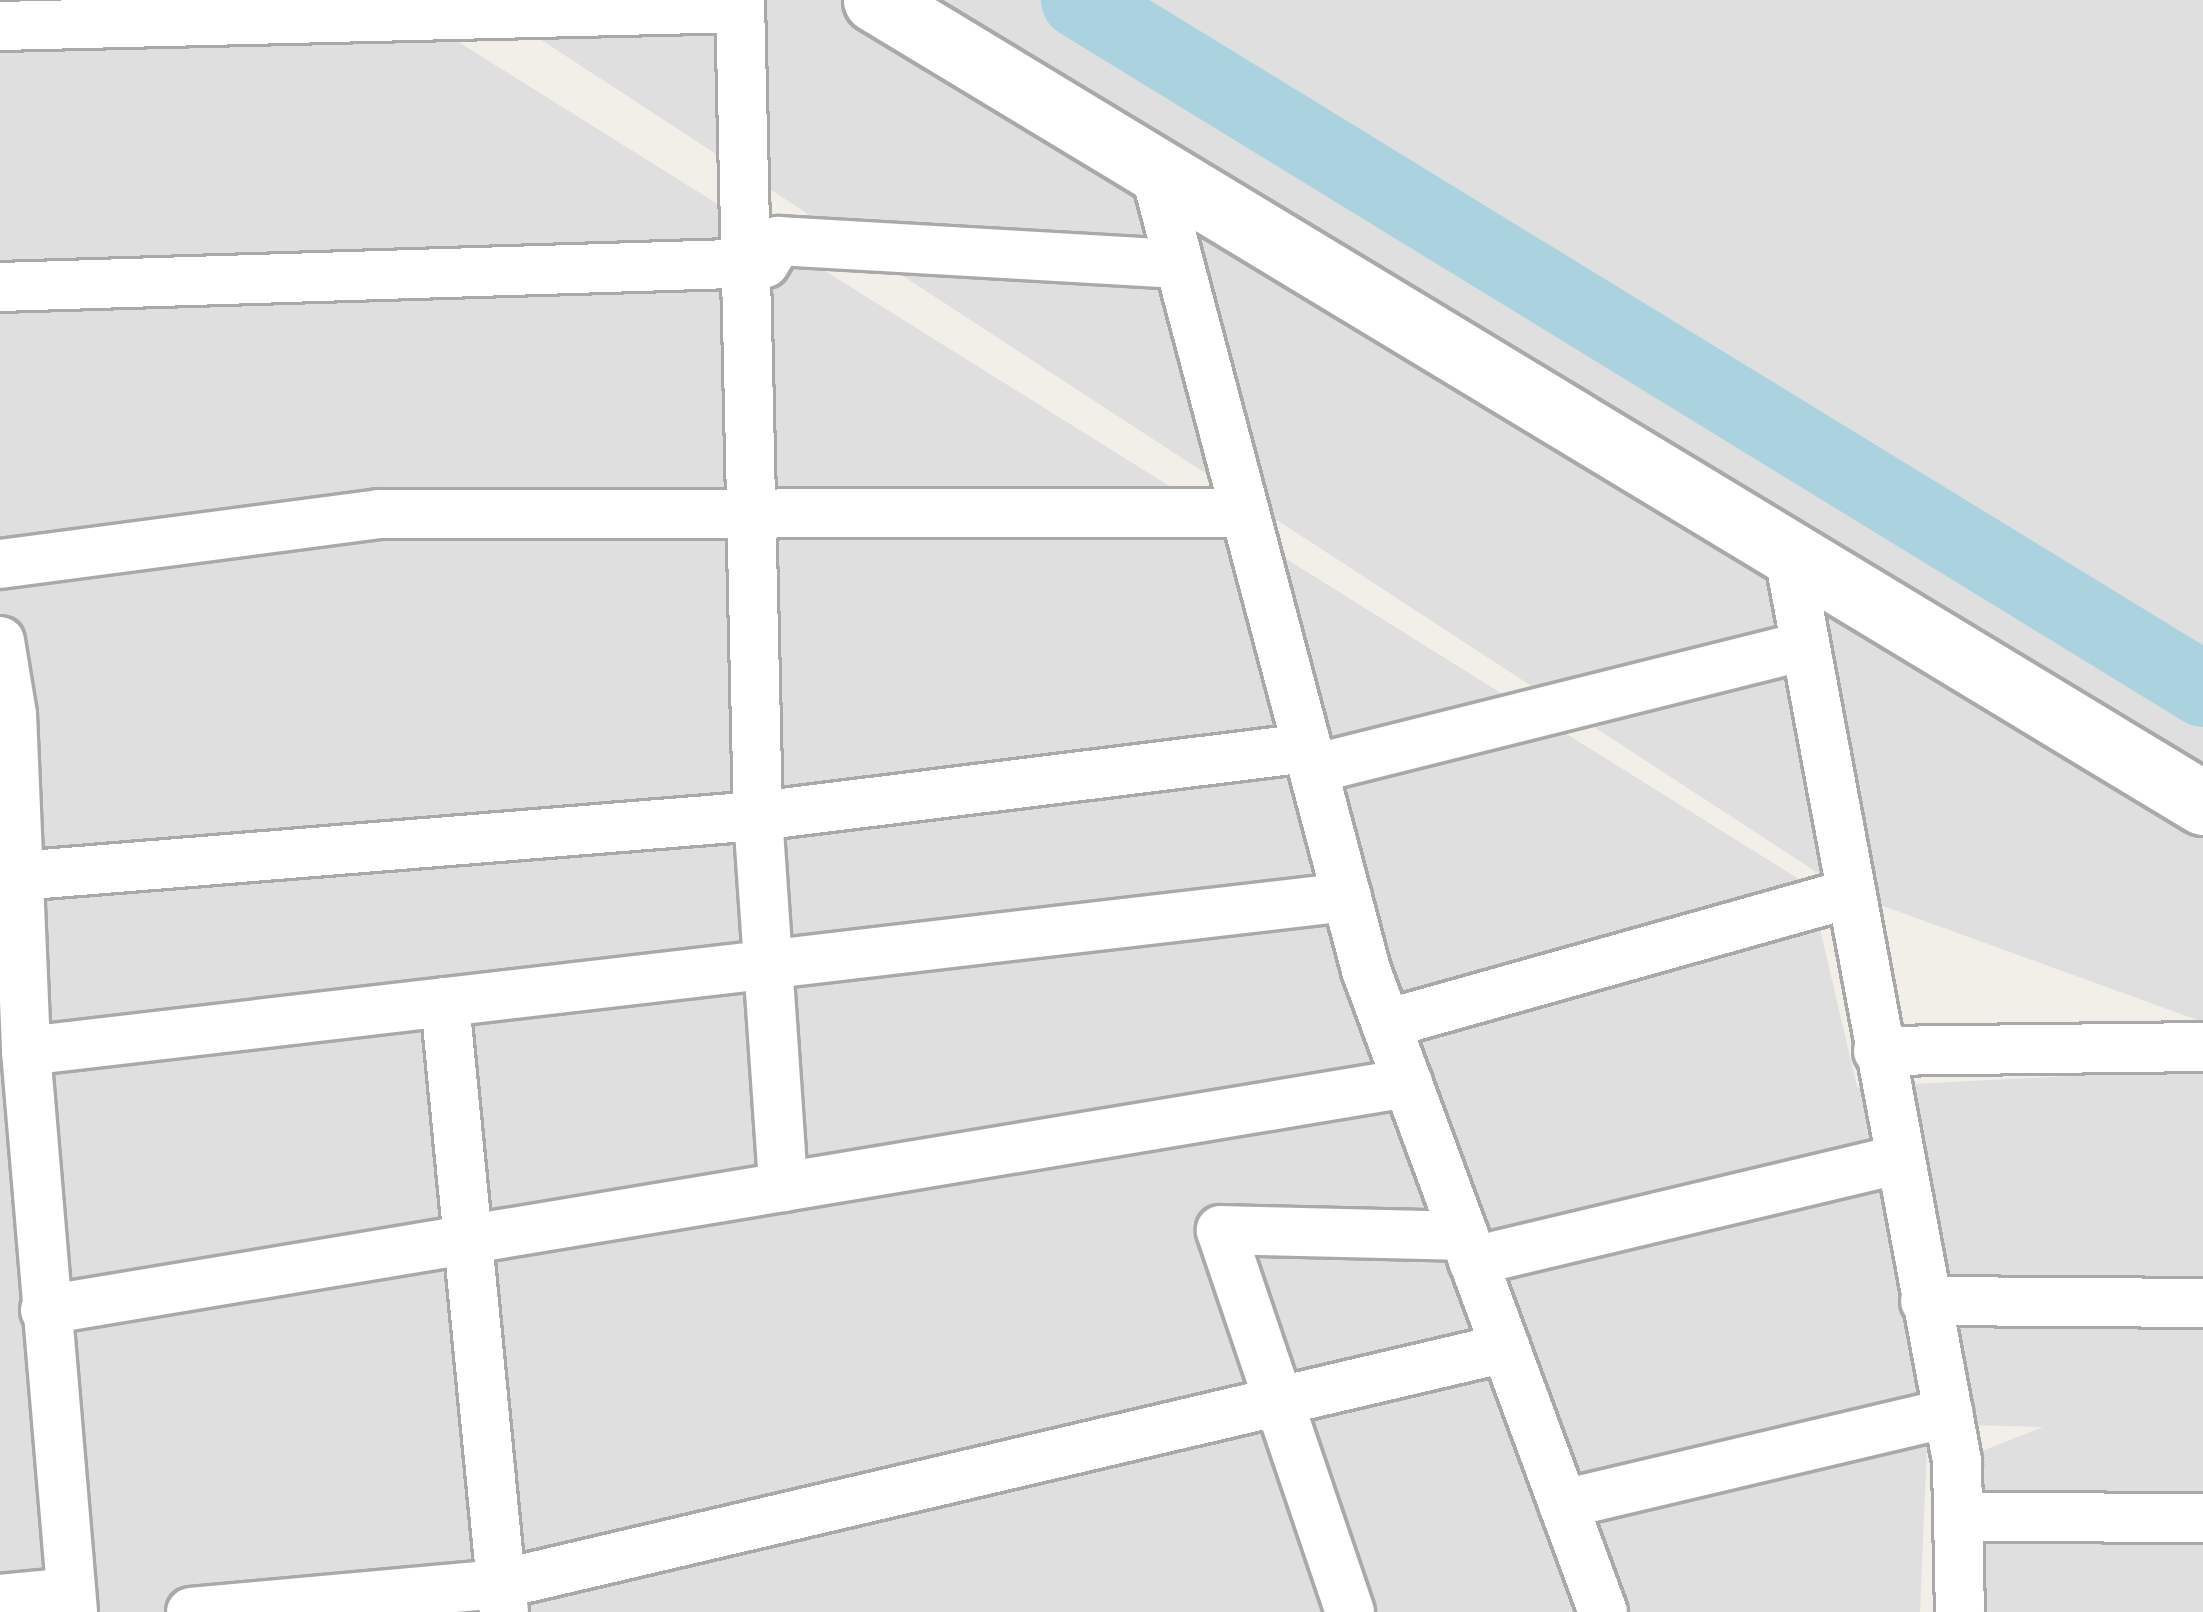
<!DOCTYPE html>
<html>
<head>
<meta charset="utf-8">
<style>
  body { margin:0 }
  #map { position:relative; width:2203px; height:1612px; overflow:hidden; background:#f2efe9; font-family:"Space Grotesk",sans-serif }
  div>[style] { position:absolute }
  .residential>* { inset:0; background:#e0dfdf }
  .river>* { height:75px; margin:-37.5px; padding:0 37.5px; transform-origin:37.5px; border-radius:37.5px; background:#aad3df }
  .roads { filter:drop-shadow(3px 0 #a9a9a9) drop-shadow(-3px 0 #a9a9a9) drop-shadow(0 3px #a9a9a9) drop-shadow(0 -3px #a9a9a9) }
  .minor>* { height:48px; margin:-24px; padding:0 24px; transform-origin:24px; border-radius:24px; background:#fff }
  .tertiary>* { height:63px; margin:-31.5px; padding:0 31.5px; transform-origin:31.5px; border-radius:31.5px; background:#fff }
  span { translate:-50% -50%; white-space:nowrap; text-align:center; line-height:1.15; -webkit-text-stroke:9px #fff; paint-order:stroke }
</style>
</head>
<body>
<div id="map">
  <div class="residential">
    <i style="clip-path:polygon(0 0,391px 0,1810px 886px,1857px 1087px,2203px 1069px,2203px 1612px,1956px 1612px,1957px 1461px,2043px 1427px,1928px 1424px,1920px 1612px,0 1612px)"></i>
    <i style="clip-path:polygon(480px 0,2203px 0,2203px 1022px,1850px 894px)"></i>
  </div>
  <div class="river">
    <i style="left:1078px;top:0;width:1319px;rotate:31.49deg"></i>
  </div>
  <div class="roads">
    <div class="minor">
      <i style="left:740px;top:0;width:816px;rotate:88.74deg"></i>
      <i style="left:758px;top:816px;width:553px;rotate:-7.06deg"></i>
      <i style="left:0;top:26px;width:740px;rotate:-1.39deg"></i>
      <i style="left:1154px;top:168px;width:830px;rotate:75.19deg"></i>
      <i style="left:1366px;top:970px;width:684px;rotate:69.74deg"></i>
      <i style="left:0;top:287px;width:765px;rotate:-1.8deg"></i>
      <i style="left:765px;top:263px;width:26px;rotate:-59deg"></i>
      <i style="left:778px;top:241px;width:402px;rotate:3.3deg"></i>
      <i style="left:1789px;top:556px;width:920px;rotate:79.48deg"></i>
      <i style="left:1957px;top:1461px;width:151px;rotate:88.9deg"></i>
      <i style="left:0;top:564px;width:382px;rotate:-7.5deg"></i>
      <i style="left:379px;top:514px;width:866px;rotate:-0.07deg"></i>
      <i style="left:0;top:641px;width:74px;rotate:80.7deg"></i>
      <i style="left:12px;top:714px;width:337px;rotate:87.6deg"></i>
      <i style="left:26px;top:1051px;width:563px;rotate:85.21deg"></i>
      <i style="left:1313px;top:769px;width:507px;rotate:-14.04deg"></i>
      <i style="left:18px;top:876px;width:742px;rotate:-4.64deg"></i>
      <i style="left:758px;top:816px;width:372px;rotate:86.1deg"></i>
      <i style="left:445px;top:1002px;width:585px;rotate:84.5deg"></i>
      <i style="left:501px;top:1584px;width:1032px;rotate:-13.22deg"></i>
      <i style="left:1386px;top:1024px;width:482px;rotate:-15.7deg"></i>
      <i style="left:26px;top:1051px;width:1330px;rotate:-6.65deg"></i>
      <i style="left:1878px;top:1051px;width:325px;rotate:-0.7deg"></i>
      <i style="left:1473px;top:1261px;width:437px;rotate:-13.4deg"></i>
      <i style="left:1925px;top:1301px;width:278px;rotate:0.4deg"></i>
      <i style="left:45px;top:1310px;width:1382px;rotate:-9.46deg"></i>
      <i style="left:1563px;top:1504px;width:396px;rotate:-13.3deg"></i>
      <i style="left:1958px;top:1517px;width:245px;rotate:0.2deg"></i>
      <i style="left:0;top:1599px;width:71px;rotate:-5.6deg"></i>
      <i style="left:191px;top:1612px;width:311px;rotate:-5.2deg"></i>
      <i style="left:501px;top:1584px;width:28px;rotate:84deg"></i>
      <i style="left:1350px;top:1612px;width:403px;rotate:-108.7deg"></i>
      <i style="left:1221px;top:1230px;width:243px;rotate:1.4deg"></i>
    </div>
    <div class="tertiary">
      <i style="left:875px;top:0;width:1552px;rotate:31.16deg"></i>
    </div>
  </div>
</div>
</body>
</html>
